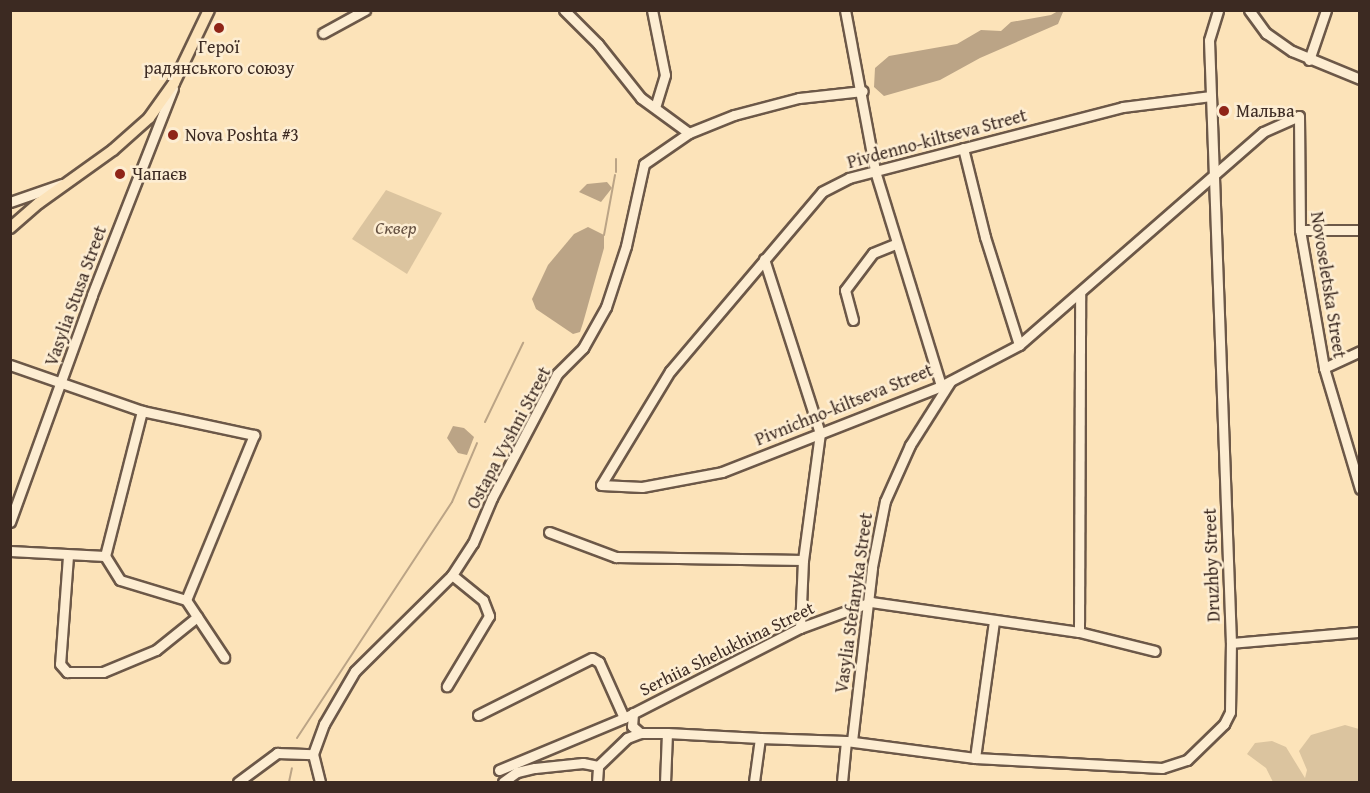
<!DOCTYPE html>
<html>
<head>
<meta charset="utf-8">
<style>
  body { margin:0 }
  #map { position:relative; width:1370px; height:793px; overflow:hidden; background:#fce3b9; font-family:"Gentium Book Plus",serif }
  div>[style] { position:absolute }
  .green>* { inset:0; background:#dbc49f }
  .water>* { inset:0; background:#bba486 }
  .stream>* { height:2px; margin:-1px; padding:0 1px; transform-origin:1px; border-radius:1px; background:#bba486 }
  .roads { filter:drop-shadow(2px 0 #6c5848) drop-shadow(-2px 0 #6c5848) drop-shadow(0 2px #6c5848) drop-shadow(0 -2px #6c5848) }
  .minor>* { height:9px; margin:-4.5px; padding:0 4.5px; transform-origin:4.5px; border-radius:4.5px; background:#fdedd2 }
  .major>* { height:10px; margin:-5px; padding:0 5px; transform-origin:5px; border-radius:5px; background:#fce3b9 }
  .dots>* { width:16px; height:16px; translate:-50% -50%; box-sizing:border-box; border:3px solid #fdedd2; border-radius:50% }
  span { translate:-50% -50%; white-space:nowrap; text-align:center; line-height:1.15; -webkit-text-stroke:5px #fdedd2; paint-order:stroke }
  .poi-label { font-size:18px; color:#3c2a22 }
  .left { translate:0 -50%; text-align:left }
  .street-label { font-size:18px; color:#3c2a22 }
  .park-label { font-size:18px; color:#645041; font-style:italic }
  .frame { position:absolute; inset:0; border:12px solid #3c2a22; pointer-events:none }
</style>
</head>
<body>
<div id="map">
  <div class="green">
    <i style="clip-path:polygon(386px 190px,442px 213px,407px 274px,352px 239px)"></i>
    <i style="clip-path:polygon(1345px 725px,1359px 729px,1359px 782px,1273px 782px,1266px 768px,1247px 754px,1255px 743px,1272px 741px,1286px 747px,1305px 778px,1307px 770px,1299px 751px,1311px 735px)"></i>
  </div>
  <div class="water">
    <i style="clip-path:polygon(1058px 11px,1063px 12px,1058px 24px,980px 58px,940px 80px,884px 96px,874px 87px,875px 68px,889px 56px,957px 44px,981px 30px,1001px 31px,1011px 22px,1051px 15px)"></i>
    <i style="clip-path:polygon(607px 182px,612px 188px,601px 202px,579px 192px,587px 184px)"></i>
    <i style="clip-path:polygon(588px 227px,604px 235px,604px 248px,583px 323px,580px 332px,573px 334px,536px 309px,532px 299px,548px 265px,574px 234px)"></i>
    <i style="clip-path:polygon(453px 426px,464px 428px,474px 437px,467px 455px,458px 453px,447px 438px)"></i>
  </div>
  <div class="stream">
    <i style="left:616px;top:172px;width:13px;rotate:-90deg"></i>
    <i style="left:604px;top:235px;width:61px;rotate:-79.6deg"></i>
    <i style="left:485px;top:422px;width:88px;rotate:-64.3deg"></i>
    <i style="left:297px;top:738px;width:282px;rotate:-56.7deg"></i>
    <i style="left:452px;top:502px;width:64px;rotate:-67deg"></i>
    <i style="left:289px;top:782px;width:14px;rotate:-78deg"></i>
  </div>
  <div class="roads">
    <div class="minor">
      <i style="left:564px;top:10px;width:48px;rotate:45deg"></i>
      <i style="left:598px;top:44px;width:69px;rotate:51.5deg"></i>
      <i style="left:641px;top:98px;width:59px;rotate:36.1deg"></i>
      <i style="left:652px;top:10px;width:66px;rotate:78.7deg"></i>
      <i style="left:665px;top:75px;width:34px;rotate:107deg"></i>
      <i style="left:845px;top:10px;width:164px;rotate:79.4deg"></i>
      <i style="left:875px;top:171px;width:225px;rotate:72.9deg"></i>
      <i style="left:1249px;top:10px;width:29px;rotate:54deg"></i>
      <i style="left:1266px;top:33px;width:32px;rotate:35deg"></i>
      <i style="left:1292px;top:51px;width:74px;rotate:22.4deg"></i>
      <i style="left:323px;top:33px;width:48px;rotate:-28.7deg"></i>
      <i style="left:1309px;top:60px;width:53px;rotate:-71.2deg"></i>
      <i style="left:1211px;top:96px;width:89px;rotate:172.9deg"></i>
      <i style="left:1123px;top:107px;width:283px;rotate:165.5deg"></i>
      <i style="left:849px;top:178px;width:30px;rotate:153deg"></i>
      <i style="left:822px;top:192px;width:235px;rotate:130.3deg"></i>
      <i style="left:670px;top:371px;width:133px;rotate:121.2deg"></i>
      <i style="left:601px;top:485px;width:41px;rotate:2.8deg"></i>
      <i style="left:642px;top:487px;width:81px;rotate:-10.6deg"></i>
      <i style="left:722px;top:472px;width:235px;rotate:-21.4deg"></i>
      <i style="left:941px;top:386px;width:88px;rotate:-27.7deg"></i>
      <i style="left:1019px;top:345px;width:324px;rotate:-41.1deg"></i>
      <i style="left:1263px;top:132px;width:39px;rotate:-24deg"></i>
      <i style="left:1299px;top:116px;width:114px;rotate:89.5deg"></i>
      <i style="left:1300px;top:230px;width:140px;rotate:80.1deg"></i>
      <i style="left:1324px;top:368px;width:126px;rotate:73.4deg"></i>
      <i style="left:963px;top:148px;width:92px;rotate:76.1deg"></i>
      <i style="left:985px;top:237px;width:113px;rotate:72.5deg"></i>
      <i style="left:10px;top:202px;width:55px;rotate:-19.1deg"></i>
      <i style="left:1300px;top:230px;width:60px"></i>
      <i style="left:764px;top:259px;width:183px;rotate:72.2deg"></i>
      <i style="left:820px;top:433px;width:128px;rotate:97.6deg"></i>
      <i style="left:803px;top:560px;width:68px;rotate:92.5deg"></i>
      <i style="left:853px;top:320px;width:31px;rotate:-105deg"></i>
      <i style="left:845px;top:290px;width:46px;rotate:-52.9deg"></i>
      <i style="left:873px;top:253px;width:24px;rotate:-22deg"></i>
      <i style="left:10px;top:365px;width:140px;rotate:19.2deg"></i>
      <i style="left:142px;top:411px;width:115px;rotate:12.1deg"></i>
      <i style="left:254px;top:435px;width:178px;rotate:112.4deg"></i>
      <i style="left:1324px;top:368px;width:40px;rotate:-25deg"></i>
      <i style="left:10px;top:522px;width:241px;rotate:-70.1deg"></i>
      <i style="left:92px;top:295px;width:222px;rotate:-68.6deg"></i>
      <i style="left:549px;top:532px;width:72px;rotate:20.5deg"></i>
      <i style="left:616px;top:557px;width:187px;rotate:0.9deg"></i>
      <i style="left:10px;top:551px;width:95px;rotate:3deg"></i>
      <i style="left:105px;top:556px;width:28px;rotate:58deg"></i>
      <i style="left:120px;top:580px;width:69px;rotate:16.9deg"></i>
      <i style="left:186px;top:600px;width:69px;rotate:56.3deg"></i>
      <i style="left:68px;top:556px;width:108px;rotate:94.2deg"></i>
      <i style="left:60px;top:664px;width:11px;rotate:49deg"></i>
      <i style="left:67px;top:672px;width:36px"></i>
      <i style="left:103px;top:672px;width:57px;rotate:-22.5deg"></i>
      <i style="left:156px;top:650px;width:53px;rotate:-38.8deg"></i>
      <i style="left:105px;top:556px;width:150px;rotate:-75.7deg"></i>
      <i style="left:452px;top:575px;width:38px;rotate:-57deg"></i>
      <i style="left:473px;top:543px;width:49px;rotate:-67.1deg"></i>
      <i style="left:492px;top:498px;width:140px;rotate:-62.3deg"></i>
      <i style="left:557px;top:374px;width:37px;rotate:-45deg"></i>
      <i style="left:583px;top:348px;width:47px;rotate:-60.7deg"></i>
      <i style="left:606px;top:307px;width:64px;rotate:-71.8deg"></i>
      <i style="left:626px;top:246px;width:84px;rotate:-77.6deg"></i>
      <i style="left:644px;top:164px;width:55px;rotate:-34.6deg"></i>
      <i style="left:689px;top:133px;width:48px;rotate:-21.8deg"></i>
      <i style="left:734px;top:115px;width:67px;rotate:-14.7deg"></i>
      <i style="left:799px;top:98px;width:64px;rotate:-6.2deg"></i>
      <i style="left:1079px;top:632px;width:339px;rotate:-89.8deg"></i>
      <i style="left:1231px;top:643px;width:129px;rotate:-4.9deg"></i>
      <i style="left:633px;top:713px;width:13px;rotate:94deg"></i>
      <i style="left:632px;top:726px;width:11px;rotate:41deg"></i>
      <i style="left:478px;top:715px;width:127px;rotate:-26.6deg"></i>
      <i style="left:592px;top:658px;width:8px;rotate:30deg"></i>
      <i style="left:599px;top:662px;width:61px;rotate:65.9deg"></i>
      <i style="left:667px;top:733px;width:93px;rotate:3.1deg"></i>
      <i style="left:760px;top:738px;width:44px;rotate:97.8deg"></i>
      <i style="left:760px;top:738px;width:86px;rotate:2deg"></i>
      <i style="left:846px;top:741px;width:41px;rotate:95.6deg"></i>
      <i style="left:846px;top:741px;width:130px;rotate:7.5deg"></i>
      <i style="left:975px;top:758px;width:187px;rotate:3.1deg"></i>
      <i style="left:1162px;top:768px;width:26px;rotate:-18deg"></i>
      <i style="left:1187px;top:760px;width:52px;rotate:-44.2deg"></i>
      <i style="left:1224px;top:724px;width:13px;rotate:-63deg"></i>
      <i style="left:1230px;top:712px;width:69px;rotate:-89.2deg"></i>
      <i style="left:1231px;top:643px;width:603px;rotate:-92.09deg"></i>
      <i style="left:1209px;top:40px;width:31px;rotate:-73deg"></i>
      <i style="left:852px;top:741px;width:175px;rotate:-83.4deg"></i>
      <i style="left:872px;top:567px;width:67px;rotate:-78.9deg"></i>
      <i style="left:885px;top:501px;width:61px;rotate:-65.9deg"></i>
      <i style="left:910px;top:445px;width:75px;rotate:-57.6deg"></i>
      <i style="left:975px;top:758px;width:138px;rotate:-82.1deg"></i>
      <i style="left:499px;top:770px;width:135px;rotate:-22.6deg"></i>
      <i style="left:624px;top:718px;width:198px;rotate:-27.1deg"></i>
      <i style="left:800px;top:628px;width:76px;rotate:-20.1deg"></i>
      <i style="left:871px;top:602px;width:210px;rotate:8.2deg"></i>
      <i style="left:1079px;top:632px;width:78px;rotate:14deg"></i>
      <i style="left:238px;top:782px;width:49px;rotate:-36.6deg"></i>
      <i style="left:277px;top:753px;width:36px;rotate:2deg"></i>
      <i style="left:320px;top:782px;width:29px;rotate:-104deg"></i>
      <i style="left:313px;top:754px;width:32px;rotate:-70deg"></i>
      <i style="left:324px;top:724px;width:61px;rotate:-59.7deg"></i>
      <i style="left:355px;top:671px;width:136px;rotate:-44.7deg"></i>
      <i style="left:452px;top:575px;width:40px;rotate:39deg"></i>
      <i style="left:483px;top:600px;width:17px;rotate:69deg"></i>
      <i style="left:489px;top:616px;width:82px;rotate:121deg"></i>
      <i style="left:503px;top:782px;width:17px;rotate:-36deg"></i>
      <i style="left:517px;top:772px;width:18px;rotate:-13deg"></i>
      <i style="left:535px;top:768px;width:48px;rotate:-5.9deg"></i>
      <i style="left:583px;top:763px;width:15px;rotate:11deg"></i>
      <i style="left:597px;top:782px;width:16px;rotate:-86deg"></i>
      <i style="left:598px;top:766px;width:40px;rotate:-44deg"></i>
      <i style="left:627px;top:738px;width:14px;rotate:-21deg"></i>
      <i style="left:640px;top:733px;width:27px"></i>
      <i style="left:667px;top:733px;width:49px;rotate:92.3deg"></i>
    </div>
    <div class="major">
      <i style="left:10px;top:228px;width:38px;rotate:-41deg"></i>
      <i style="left:39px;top:203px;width:91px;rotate:-35.6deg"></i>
      <i style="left:113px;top:150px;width:48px;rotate:-41.6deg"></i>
      <i style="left:149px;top:118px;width:43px;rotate:-54.5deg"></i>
      <i style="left:174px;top:83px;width:81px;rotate:-64.4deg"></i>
    </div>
  </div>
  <div class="dots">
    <i style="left:219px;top:28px;background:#8f2418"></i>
    <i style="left:1224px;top:111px;background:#8f2418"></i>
    <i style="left:173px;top:135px;background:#8f2418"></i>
    <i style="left:120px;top:174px;background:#8f2418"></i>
  </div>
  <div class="poi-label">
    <span style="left:219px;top:58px">Герої<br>радянського союзу</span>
    <span class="left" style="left:1236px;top:111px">Мальва</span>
    <span class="left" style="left:185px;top:135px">Nova Poshta #3</span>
    <span class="left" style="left:132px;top:174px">Чапаєв</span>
  </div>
  <div class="street-label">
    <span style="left:937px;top:139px;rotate:-15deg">Pivdenno-kiltseva Street</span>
    <span style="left:1328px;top:285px;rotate:81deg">Novoseletska Street</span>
    <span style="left:76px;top:296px;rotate:-70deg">Vasylia Stusa Street</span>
    <span style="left:844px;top:405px;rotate:-22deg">Pivnichno-kiltseva Street</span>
    <span style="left:509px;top:438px;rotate:-62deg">Ostapa Vyshni Street</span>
    <span style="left:1212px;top:565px;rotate:-92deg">Druzhby Street</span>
    <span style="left:854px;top:603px;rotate:-82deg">Vasylia Stefanyka Street</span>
    <span style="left:727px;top:649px;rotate:-26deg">Serhiia Shelukhina Street</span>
  </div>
  <div class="park-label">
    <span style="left:396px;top:228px">Сквер</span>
  </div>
  <div class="frame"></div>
</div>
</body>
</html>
